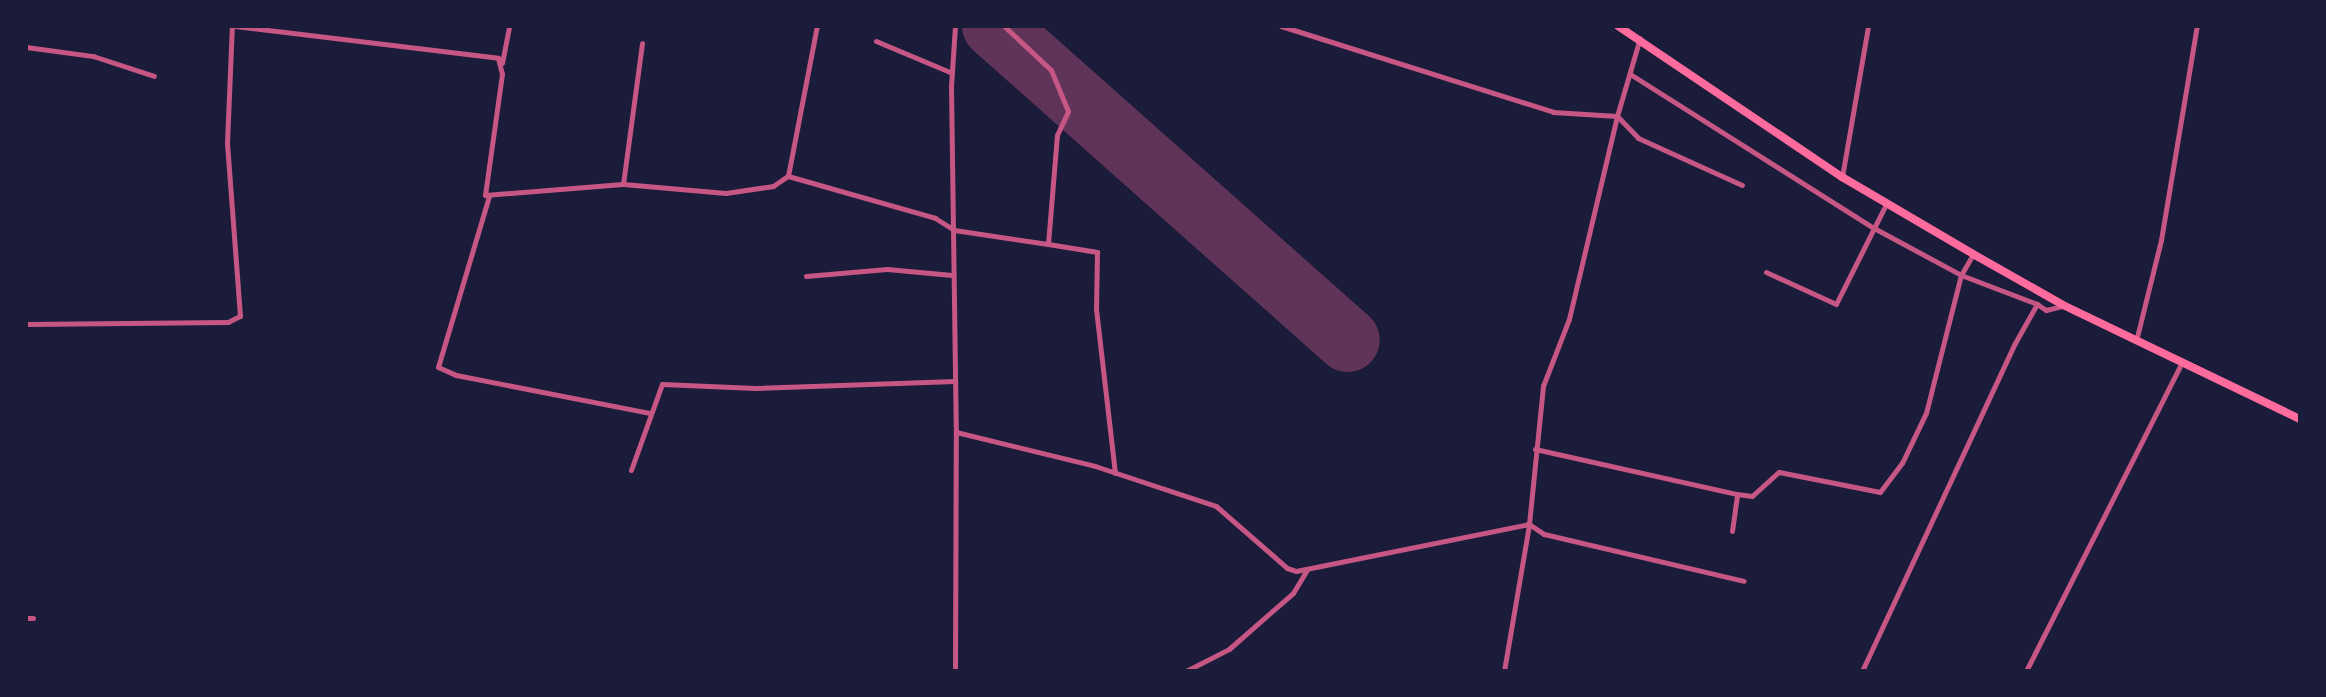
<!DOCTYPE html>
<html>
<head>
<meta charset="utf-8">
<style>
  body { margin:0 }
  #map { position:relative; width:2326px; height:697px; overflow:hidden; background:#1b1b3a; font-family:Barlow,sans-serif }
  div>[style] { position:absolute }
  .runway>* { height:64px; margin:-32px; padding:0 32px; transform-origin:32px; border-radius:32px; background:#603358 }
  .minor>* { height:5px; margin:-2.5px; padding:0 2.5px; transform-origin:2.5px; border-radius:2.5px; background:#c65784 }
  .trunk>* { height:8px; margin:-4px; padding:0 4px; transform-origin:4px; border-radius:4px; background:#ff6b9d }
  span { translate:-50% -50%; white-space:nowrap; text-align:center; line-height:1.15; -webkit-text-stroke:7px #1b1b3a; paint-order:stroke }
  .frame { position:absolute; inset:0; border:28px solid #1b1b3a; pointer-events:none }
</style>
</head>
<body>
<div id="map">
  <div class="runway">
    <i style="left:994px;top:26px;width:473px;rotate:41.6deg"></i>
  </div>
  <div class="minor">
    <i style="left:235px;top:26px;width:265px;rotate:6.9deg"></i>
    <i style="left:498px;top:58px;width:16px;rotate:76deg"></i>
    <i style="left:502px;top:74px;width:122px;rotate:98deg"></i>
    <i style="left:485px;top:195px;width:138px;rotate:-4.6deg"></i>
    <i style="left:623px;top:184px;width:103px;rotate:5deg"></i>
    <i style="left:726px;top:193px;width:48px;rotate:-8.5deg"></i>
    <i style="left:773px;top:186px;width:18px;rotate:-34deg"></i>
    <i style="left:788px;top:176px;width:153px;rotate:15.9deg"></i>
    <i style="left:935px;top:218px;width:22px;rotate:32deg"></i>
    <i style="left:954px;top:230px;width:95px;rotate:8.5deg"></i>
    <i style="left:1048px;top:244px;width:109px;rotate:-85.3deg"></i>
    <i style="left:1057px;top:135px;width:26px;rotate:-65deg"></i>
    <i style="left:1068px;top:111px;width:44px;rotate:-112.5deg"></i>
    <i style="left:1051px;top:70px;width:64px;rotate:-136.9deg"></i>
    <i style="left:955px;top:26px;width:60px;rotate:93.8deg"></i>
    <i style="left:951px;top:86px;width:346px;rotate:89.2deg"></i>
    <i style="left:1281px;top:26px;width:285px;rotate:17.5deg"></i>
    <i style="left:1553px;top:112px;width:64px;rotate:3.6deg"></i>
    <i style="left:1617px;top:116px;width:30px;rotate:46deg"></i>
    <i style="left:1638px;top:138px;width:114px;rotate:24.3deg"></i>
    <i style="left:876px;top:41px;width:82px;rotate:22.8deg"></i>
    <i style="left:26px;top:47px;width:68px;rotate:7.7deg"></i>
    <i style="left:93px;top:56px;width:64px;rotate:18.2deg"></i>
    <i style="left:502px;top:63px;width:38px;rotate:-79deg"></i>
    <i style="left:1630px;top:74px;width:286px;rotate:32.3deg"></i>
    <i style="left:1872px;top:227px;width:101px;rotate:28.3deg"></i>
    <i style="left:1961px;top:275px;width:81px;rotate:20.9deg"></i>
    <i style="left:788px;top:176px;width:153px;rotate:-79.1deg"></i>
    <i style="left:1842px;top:177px;width:153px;rotate:-80.2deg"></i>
    <i style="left:623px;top:184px;width:142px;rotate:-82.3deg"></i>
    <i style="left:489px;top:196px;width:178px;rotate:106.6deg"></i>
    <i style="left:438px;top:367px;width:20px;rotate:24deg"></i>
    <i style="left:456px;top:375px;width:198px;rotate:11.1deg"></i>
    <i style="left:1048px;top:244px;width:50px;rotate:9.3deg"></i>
    <i style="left:1097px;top:252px;width:57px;rotate:91deg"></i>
    <i style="left:1096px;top:309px;width:165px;rotate:83.4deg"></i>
    <i style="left:1766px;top:272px;width:77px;rotate:24.6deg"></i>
    <i style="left:1836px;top:304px;width:112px;rotate:-63.4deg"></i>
    <i style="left:806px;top:276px;width:81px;rotate:-4.9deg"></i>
    <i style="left:887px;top:269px;width:65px;rotate:5.3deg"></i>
    <i style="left:26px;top:324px;width:202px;rotate:-0.6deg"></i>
    <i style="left:228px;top:322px;width:13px;rotate:-27deg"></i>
    <i style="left:240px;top:316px;width:173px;rotate:-94.3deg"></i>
    <i style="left:227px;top:143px;width:117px;rotate:-87.6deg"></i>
    <i style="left:2136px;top:341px;width:104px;rotate:-76.1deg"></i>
    <i style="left:2161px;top:240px;width:217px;rotate:-80.5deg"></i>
    <i style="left:1535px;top:449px;width:207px;rotate:12.6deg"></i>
    <i style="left:1737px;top:494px;width:15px;rotate:8deg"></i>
    <i style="left:1752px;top:496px;width:36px;rotate:-42deg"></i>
    <i style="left:1779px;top:472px;width:103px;rotate:11.2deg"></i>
    <i style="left:1880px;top:492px;width:36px;rotate:-53deg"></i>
    <i style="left:1902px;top:463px;width:55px;rotate:-64.4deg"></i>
    <i style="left:1926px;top:413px;width:142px;rotate:-75.8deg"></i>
    <i style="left:1961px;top:275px;width:24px;rotate:-60deg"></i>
    <i style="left:631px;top:470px;width:91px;rotate:-70.2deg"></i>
    <i style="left:662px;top:384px;width:93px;rotate:2.5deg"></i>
    <i style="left:755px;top:388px;width:200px;rotate:-2deg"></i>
    <i style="left:1732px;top:531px;width:37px;rotate:-82deg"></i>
    <i style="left:26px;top:618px;width:7px"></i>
    <i style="left:955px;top:671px;width:239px;rotate:-89.8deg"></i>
    <i style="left:956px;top:432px;width:143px;rotate:13.7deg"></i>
    <i style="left:1095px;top:466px;width:127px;rotate:18.3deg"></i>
    <i style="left:1216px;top:506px;width:94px;rotate:41.1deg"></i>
    <i style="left:1287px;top:568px;width:9px;rotate:18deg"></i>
    <i style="left:1296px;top:571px;width:238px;rotate:-11.4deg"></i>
    <i style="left:1529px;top:524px;width:139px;rotate:-84.2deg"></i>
    <i style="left:1543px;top:386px;width:72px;rotate:-68.8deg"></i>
    <i style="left:1569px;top:319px;width:209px;rotate:-76.7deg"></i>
    <i style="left:1617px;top:116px;width:81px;rotate:-73.6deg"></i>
    <i style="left:1186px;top:671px;width:48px;rotate:-27.1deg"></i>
    <i style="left:1229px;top:649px;width:85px;rotate:-41.2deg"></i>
    <i style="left:1293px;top:593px;width:26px;rotate:-59deg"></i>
    <i style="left:1504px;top:671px;width:149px;rotate:-80.3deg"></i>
    <i style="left:1529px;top:524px;width:18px;rotate:34deg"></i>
    <i style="left:1544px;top:534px;width:205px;rotate:13.2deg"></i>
    <i style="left:1862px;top:671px;width:362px;rotate:-65deg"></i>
    <i style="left:2015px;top:343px;width:45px;rotate:-60.6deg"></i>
    <i style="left:2037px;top:304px;width:11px;rotate:34deg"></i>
    <i style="left:2046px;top:310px;width:16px;rotate:-14deg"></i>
    <i style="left:2026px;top:671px;width:344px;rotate:-63.2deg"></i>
  </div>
  <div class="trunk">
    <i style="left:1618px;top:26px;width:270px;rotate:34deg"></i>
    <i style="left:1842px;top:177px;width:152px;rotate:30.4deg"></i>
    <i style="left:1973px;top:254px;width:103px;rotate:29.5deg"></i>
    <i style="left:2063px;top:305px;width:263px;rotate:25.7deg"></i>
  </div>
  <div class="frame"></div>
</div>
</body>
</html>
